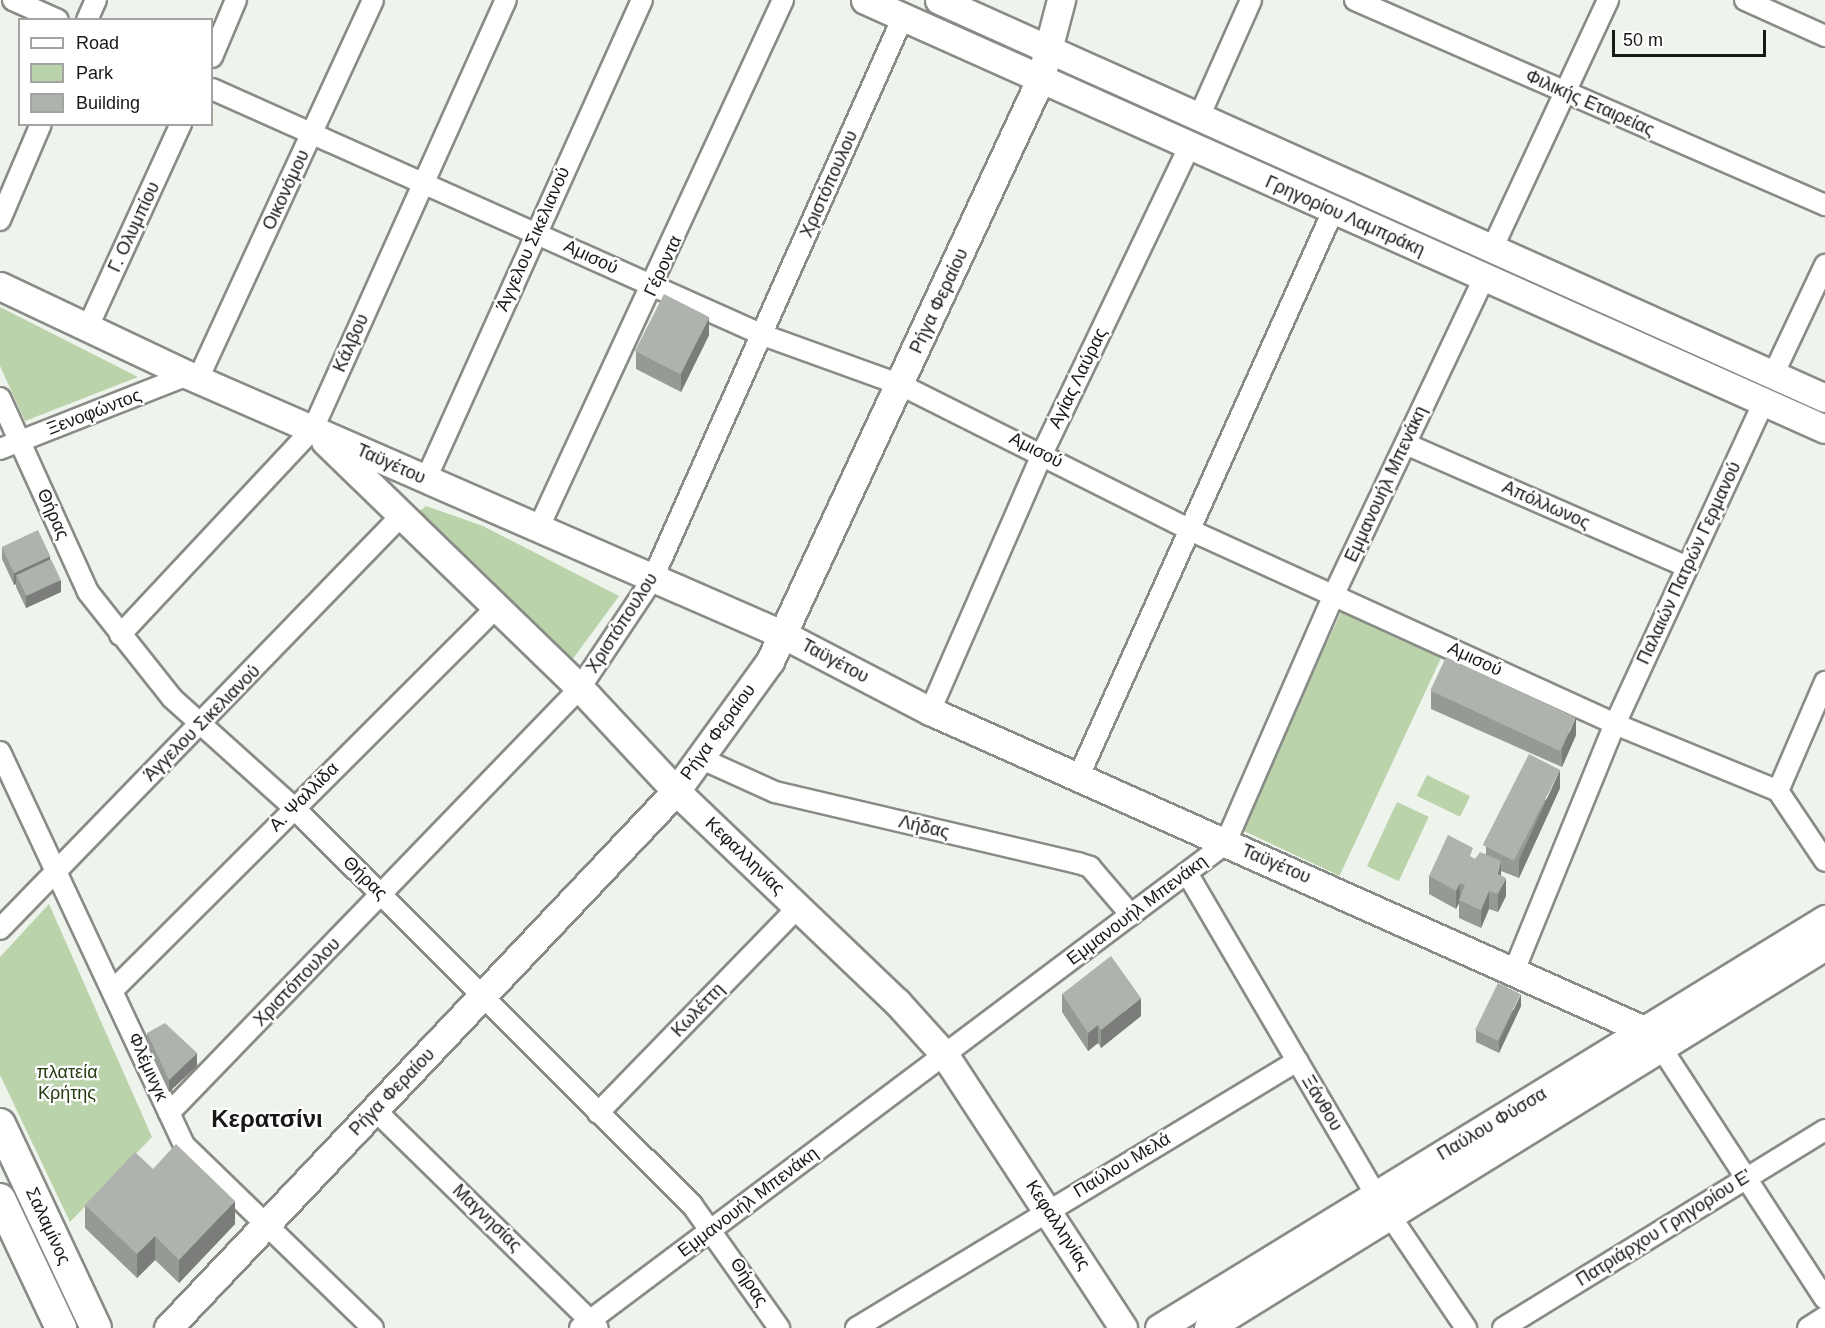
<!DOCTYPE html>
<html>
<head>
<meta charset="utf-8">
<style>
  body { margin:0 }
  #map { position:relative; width:1825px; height:1328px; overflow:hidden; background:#eef3ec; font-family:Arial,sans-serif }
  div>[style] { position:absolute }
  .green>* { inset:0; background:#bad3ab; transform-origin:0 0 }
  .roads { filter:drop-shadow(2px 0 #898c86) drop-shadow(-2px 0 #898c86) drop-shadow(0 2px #898c86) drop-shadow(0 -2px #898c86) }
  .street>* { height:20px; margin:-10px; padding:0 10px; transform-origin:10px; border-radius:10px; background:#fff }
  .secondary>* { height:27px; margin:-13.5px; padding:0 13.5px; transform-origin:13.5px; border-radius:13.5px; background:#fff }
  .primary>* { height:30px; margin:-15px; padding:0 15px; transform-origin:15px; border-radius:15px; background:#fff }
  .wall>* { inset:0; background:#969a95 }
  .shaded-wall>* { inset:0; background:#7a7d79 }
  .building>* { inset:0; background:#afb3ad; transform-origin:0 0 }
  span { translate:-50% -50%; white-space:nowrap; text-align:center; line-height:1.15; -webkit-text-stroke:4.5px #fff; paint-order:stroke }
  .street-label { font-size:18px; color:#171916 }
  .park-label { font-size:18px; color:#243d11 }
  .district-label { font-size:24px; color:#171916; font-weight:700 }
  .legend { position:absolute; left:18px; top:18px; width:195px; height:108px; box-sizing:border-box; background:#fff; border:2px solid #a2a3a2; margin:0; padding:8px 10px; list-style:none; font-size:18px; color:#171916 }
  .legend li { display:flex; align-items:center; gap:12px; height:30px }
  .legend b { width:30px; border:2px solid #a2a3a2 }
  .scale { position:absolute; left:1612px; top:30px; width:154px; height:27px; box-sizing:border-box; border:3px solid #171916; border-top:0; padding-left:8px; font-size:18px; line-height:21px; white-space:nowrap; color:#171916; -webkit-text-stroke:4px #fff; paint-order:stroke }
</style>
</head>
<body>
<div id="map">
  <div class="green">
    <i style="clip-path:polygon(0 307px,138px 377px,25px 421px,0 366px)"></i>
    <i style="clip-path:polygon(426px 506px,483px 526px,619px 596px,572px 660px,417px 513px)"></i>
    <i style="left:1343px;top:608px;width:110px;height:244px;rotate:25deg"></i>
    <i style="left:1427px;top:775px;width:48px;height:23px;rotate:26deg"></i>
    <i style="left:1397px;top:802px;width:35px;height:71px;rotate:25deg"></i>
    <i style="clip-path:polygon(49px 904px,152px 1137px,70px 1222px,0 1075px,0 957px)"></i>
  </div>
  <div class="roads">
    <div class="street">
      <i style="left:13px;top:0;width:49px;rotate:24deg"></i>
      <i style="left:1355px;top:0;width:513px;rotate:23.57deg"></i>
      <i style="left:1745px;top:0;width:88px;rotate:24.2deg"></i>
      <i style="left:87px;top:20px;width:22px;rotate:-66deg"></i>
      <i style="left:212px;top:57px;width:62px;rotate:-67.2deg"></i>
      <i style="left:212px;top:89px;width:603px;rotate:24.06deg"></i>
      <i style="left:763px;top:335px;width:147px;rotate:19.9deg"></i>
      <i style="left:901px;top:385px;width:326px;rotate:26.6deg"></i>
      <i style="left:1192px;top:531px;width:465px;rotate:24.5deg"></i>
      <i style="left:1615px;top:724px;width:176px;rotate:22.3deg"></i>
      <i style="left:1778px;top:791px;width:84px;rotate:56.1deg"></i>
      <i style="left:1199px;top:117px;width:128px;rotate:-66deg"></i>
      <i style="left:0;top:220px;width:104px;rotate:-66.9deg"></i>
      <i style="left:1492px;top:249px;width:275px;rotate:-65deg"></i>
      <i style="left:87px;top:329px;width:226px;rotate:-65.4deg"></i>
      <i style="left:1773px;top:375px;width:122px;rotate:-64.7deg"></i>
      <i style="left:198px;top:379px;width:417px;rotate:-65.2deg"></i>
      <i style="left:0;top:398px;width:213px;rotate:65.6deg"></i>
      <i style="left:88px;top:592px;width:135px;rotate:51.6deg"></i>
      <i style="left:172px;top:698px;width:164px;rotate:42deg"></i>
      <i style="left:294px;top:808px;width:562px;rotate:44.93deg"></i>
      <i style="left:692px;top:1205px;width:151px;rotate:54.7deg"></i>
      <i style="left:1406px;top:444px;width:307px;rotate:23.6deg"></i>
      <i style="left:0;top:449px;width:202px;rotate:-21.5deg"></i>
      <i style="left:426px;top:479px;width:525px;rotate:-65.73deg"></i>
      <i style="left:538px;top:529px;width:583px;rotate:-65.15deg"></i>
      <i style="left:120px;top:635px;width:282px;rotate:-46.9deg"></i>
      <i style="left:313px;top:429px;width:470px;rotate:-65.8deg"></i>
      <i style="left:930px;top:711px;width:283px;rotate:-66.4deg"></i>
      <i style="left:1043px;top:452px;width:338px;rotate:-64.4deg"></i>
      <i style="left:0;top:752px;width:434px;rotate:64.9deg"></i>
      <i style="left:184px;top:1145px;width:263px;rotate:44.1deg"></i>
      <i style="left:702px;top:759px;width:80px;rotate:24.3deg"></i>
      <i style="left:775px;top:792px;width:311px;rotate:13.2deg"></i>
      <i style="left:1078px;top:863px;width:13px;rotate:18deg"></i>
      <i style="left:1090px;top:867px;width:63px;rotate:49.5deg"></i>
      <i style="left:1078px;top:778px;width:622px;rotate:-65.78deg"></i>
      <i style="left:1778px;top:791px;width:119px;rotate:-66.7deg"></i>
      <i style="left:1187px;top:873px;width:373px;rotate:59.6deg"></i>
      <i style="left:1376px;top:1195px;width:161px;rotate:55.9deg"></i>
      <i style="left:0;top:929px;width:577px;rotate:-45.84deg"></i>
      <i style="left:1514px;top:971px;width:267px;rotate:-67.8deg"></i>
      <i style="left:1615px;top:724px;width:355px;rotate:-65.2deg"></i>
      <i style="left:114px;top:989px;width:541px;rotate:-44.93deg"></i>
      <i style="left:1662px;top:1049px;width:298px;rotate:56.9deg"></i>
      <i style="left:374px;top:1109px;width:313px;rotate:44.4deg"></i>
      <i style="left:169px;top:1113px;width:591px;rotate:-45.96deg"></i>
      <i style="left:580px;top:688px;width:130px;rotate:-56.3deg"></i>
      <i style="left:652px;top:580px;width:616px;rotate:-65.97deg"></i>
      <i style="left:598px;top:1113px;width:287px;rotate:-45.8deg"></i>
      <i style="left:580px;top:1328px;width:806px;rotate:-36.88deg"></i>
      <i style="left:1225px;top:844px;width:273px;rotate:-66.4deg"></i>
      <i style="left:1334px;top:594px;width:350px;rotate:-64.6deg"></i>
      <i style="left:856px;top:1328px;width:516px;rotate:-31.19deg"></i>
      <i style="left:1503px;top:1328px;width:378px;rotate:-31.6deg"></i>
      <i style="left:1808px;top:1328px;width:20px;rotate:-33deg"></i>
    </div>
    <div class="secondary">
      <i style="left:865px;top:0;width:1051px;rotate:24.08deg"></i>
      <i style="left:939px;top:0;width:971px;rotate:24.19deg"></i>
      <i style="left:0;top:286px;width:208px;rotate:25.3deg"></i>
      <i style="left:188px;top:375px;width:650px;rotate:23.57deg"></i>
      <i style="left:784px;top:635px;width:165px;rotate:27.5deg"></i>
      <i style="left:930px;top:711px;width:784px;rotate:24.08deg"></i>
      <i style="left:1646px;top:1031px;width:24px;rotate:48deg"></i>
      <i style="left:325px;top:441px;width:355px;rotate:44.1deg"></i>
      <i style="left:580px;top:688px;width:141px;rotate:47deg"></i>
      <i style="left:676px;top:791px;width:306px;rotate:43.7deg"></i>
      <i style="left:897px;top:1002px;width:70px;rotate:47.9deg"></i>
      <i style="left:944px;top:1054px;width:327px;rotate:56.8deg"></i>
      <i style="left:168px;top:1328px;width:739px;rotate:-46.59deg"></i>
      <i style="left:676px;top:791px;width:160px;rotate:-54.1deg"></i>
      <i style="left:770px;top:661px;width:641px;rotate:-65.07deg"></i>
      <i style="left:1040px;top:80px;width:83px;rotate:-75.3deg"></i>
      <i style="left:1159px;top:1328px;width:782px;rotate:-31.55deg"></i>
      <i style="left:1208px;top:1328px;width:726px;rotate:-31.76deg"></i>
    </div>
    <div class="primary">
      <i style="left:0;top:1124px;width:225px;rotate:64.8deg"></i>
      <i style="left:0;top:1199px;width:143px;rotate:64.7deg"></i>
    </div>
  </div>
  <div class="wall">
    <i style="clip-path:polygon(709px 335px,681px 392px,636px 369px,636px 351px)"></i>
    <i style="clip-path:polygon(2px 547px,50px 559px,61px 592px,26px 608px,16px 587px,16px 584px,14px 585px,2px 559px)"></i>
    <i style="clip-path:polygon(1431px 691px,1576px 735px,1562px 767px,1431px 709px)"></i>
    <i style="clip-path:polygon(1560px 788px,1519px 878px,1501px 871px,1501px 876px,1506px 896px,1498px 912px,1489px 909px,1481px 928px,1459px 918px,1459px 903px,1456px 909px,1429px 894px,1429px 876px,1473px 858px,1475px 859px,1486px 854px,1486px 847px)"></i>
    <i style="clip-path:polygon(1062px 994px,1141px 1016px,1101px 1048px,1098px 1043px,1088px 1051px,1062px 1012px)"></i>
    <i style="clip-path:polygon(1521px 1006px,1499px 1053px,1476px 1042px,1476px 1030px)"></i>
    <i style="clip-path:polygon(147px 1033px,197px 1066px,169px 1092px,147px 1045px)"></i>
    <i style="clip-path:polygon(153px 1169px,235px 1224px,179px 1283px,155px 1260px,137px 1278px,85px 1228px,85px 1205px)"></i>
  </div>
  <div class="shaded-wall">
    <i style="clip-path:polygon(709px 317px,709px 335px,681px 392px,681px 374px)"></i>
    <i style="clip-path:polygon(50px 556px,50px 568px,16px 575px,16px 584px,14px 585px,14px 573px)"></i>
    <i style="clip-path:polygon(61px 580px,61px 592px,26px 608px,26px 596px)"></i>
    <i style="clip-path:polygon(1576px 717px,1576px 735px,1562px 767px,1562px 749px)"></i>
    <i style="clip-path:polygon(1560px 770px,1560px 788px,1519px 878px,1519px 860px)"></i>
    <i style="clip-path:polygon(1501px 861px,1501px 879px,1498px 874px)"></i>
    <i style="clip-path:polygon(1506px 878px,1506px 896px,1498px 912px,1498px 894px)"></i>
    <i style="clip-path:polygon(1460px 883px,1460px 900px,1459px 900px,1459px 903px,1456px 909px,1456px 891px)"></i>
    <i style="clip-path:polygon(1489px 891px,1489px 909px,1481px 928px,1481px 910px)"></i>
    <i style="clip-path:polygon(1521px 994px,1521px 1006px,1499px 1053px,1499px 1041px)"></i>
    <i style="clip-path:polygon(1141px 998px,1141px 1016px,1101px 1048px,1101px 1030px)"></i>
    <i style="clip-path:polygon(1098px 1025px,1098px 1043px,1088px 1051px,1088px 1033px)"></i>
    <i style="clip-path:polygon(197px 1053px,197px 1066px,169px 1092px,169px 1080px)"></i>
    <i style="clip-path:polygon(235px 1201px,235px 1224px,179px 1283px,179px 1260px)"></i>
    <i style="clip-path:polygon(155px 1236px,155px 1260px,137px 1278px,137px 1254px)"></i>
  </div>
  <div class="building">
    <i style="left:664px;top:294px;width:51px;height:64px;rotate:27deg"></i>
    <i style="left:38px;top:530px;width:29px;height:40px;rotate:65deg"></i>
    <i style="left:51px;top:559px;width:23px;height:38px;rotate:65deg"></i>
    <i style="left:1446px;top:657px;width:143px;height:37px;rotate:25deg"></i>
    <i style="left:1529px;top:754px;width:35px;height:102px;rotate:27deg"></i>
    <i style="clip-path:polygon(1448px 835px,1473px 848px,1470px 856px,1475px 859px,1480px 852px,1501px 861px,1498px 874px,1506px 878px,1498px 894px,1489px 891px,1481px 910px,1459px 900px,1465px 885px,1460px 883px,1456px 891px,1429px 876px)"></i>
    <i style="clip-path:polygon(1111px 956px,1141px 998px,1101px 1030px,1098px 1025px,1088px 1033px,1062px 994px)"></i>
    <i style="left:1498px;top:983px;width:25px;height:52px;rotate:26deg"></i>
    <i style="clip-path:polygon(165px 1023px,197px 1053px,169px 1080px,147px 1033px)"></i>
    <i style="clip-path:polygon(176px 1144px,235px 1201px,179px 1260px,155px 1236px,137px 1254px,85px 1205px,135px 1152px,153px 1169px)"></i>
  </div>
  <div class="street-label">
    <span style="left:1590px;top:103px;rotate:24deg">Φιλικής Εταιρείας</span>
    <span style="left:829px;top:184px;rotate:-66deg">Χριστόπουλου</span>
    <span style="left:286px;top:190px;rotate:-65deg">Οικονόμου</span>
    <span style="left:1345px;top:216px;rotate:24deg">Γρηγορίου Λαμπράκη</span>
    <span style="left:134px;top:227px;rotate:-65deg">Γ. Ολυμπίου</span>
    <span style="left:533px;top:239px;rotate:-66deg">Άγγελου Σικελιανού</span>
    <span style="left:591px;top:257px;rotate:25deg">Αμισού</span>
    <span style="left:663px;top:266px;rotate:-65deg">Γέροντα</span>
    <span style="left:939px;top:301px;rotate:-65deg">Ρήγα Φεραίου</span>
    <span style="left:351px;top:343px;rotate:-66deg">Κάλβου</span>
    <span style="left:1078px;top:378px;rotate:-64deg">Αγίας Λαύρας</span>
    <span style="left:94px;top:412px;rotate:-21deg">Ξενοφώντος</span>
    <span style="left:1036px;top:450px;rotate:27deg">Αμισού</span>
    <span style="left:391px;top:464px;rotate:24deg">Ταϋγέτου</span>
    <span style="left:1386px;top:484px;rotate:-65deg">Εμμανουήλ Μπενάκη</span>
    <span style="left:1546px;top:505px;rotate:24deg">Απόλλωνος</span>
    <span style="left:53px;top:514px;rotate:66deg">Θήρας</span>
    <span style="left:1689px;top:563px;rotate:-65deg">Παλαιών Πατρών Γερμανού</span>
    <span style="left:622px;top:623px;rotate:-57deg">Χριστόπουλου</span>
    <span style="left:1475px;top:659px;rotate:25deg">Αμισού</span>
    <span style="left:835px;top:661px;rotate:28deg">Ταϋγέτου</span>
    <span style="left:202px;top:723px;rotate:-45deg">Άγγελου Σικελιανού</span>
    <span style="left:718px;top:732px;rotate:-54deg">Ρήγα Φεραίου</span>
    <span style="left:304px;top:797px;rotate:-45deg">Α. Ψαλλίδα</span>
    <span style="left:924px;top:827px;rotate:13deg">Λήδας</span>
    <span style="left:745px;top:856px;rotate:44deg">Κεφαλληνίας</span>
    <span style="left:1276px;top:864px;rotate:23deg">Ταϋγέτου</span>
    <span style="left:365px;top:878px;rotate:44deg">Θήρας</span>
    <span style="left:1137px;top:910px;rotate:-37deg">Εμμανουήλ Μπενάκη</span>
    <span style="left:297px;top:982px;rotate:-46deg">Χριστόπουλου</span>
    <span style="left:698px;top:1010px;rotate:-46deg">Κωλέττη</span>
    <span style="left:148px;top:1067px;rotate:66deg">Φλέμινγκ</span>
    <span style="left:392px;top:1092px;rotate:-46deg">Ρήγα Φεραίου</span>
    <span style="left:1322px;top:1103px;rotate:59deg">Ξάνθου</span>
    <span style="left:1492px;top:1124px;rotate:-31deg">Παύλου Φύσσα</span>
    <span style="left:1122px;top:1165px;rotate:-31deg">Παύλου Μελά</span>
    <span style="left:748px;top:1202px;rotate:-37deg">Εμμανουήλ Μπενάκη</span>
    <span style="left:487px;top:1218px;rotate:44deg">Μαγνησίας</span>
    <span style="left:1058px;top:1225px;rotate:57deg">Κεφαλληνίας</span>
    <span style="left:48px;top:1226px;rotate:65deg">Σαλαμίνος</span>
    <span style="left:1664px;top:1228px;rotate:-32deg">Πατριάρχου Γρηγορίου Ε'</span>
    <span style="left:749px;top:1282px;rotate:57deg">Θήρας</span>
  </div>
  <div class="park-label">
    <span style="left:67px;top:1083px">πλατεία<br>Κρήτης</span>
  </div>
  <div class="district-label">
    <span style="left:267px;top:1119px">Κερατσίνι</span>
  </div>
  <ul class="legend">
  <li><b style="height:8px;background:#fff"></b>Road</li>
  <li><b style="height:16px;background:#bad3ab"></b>Park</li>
  <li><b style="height:16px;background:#afb3ad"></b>Building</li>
  </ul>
  <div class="scale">50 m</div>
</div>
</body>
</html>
